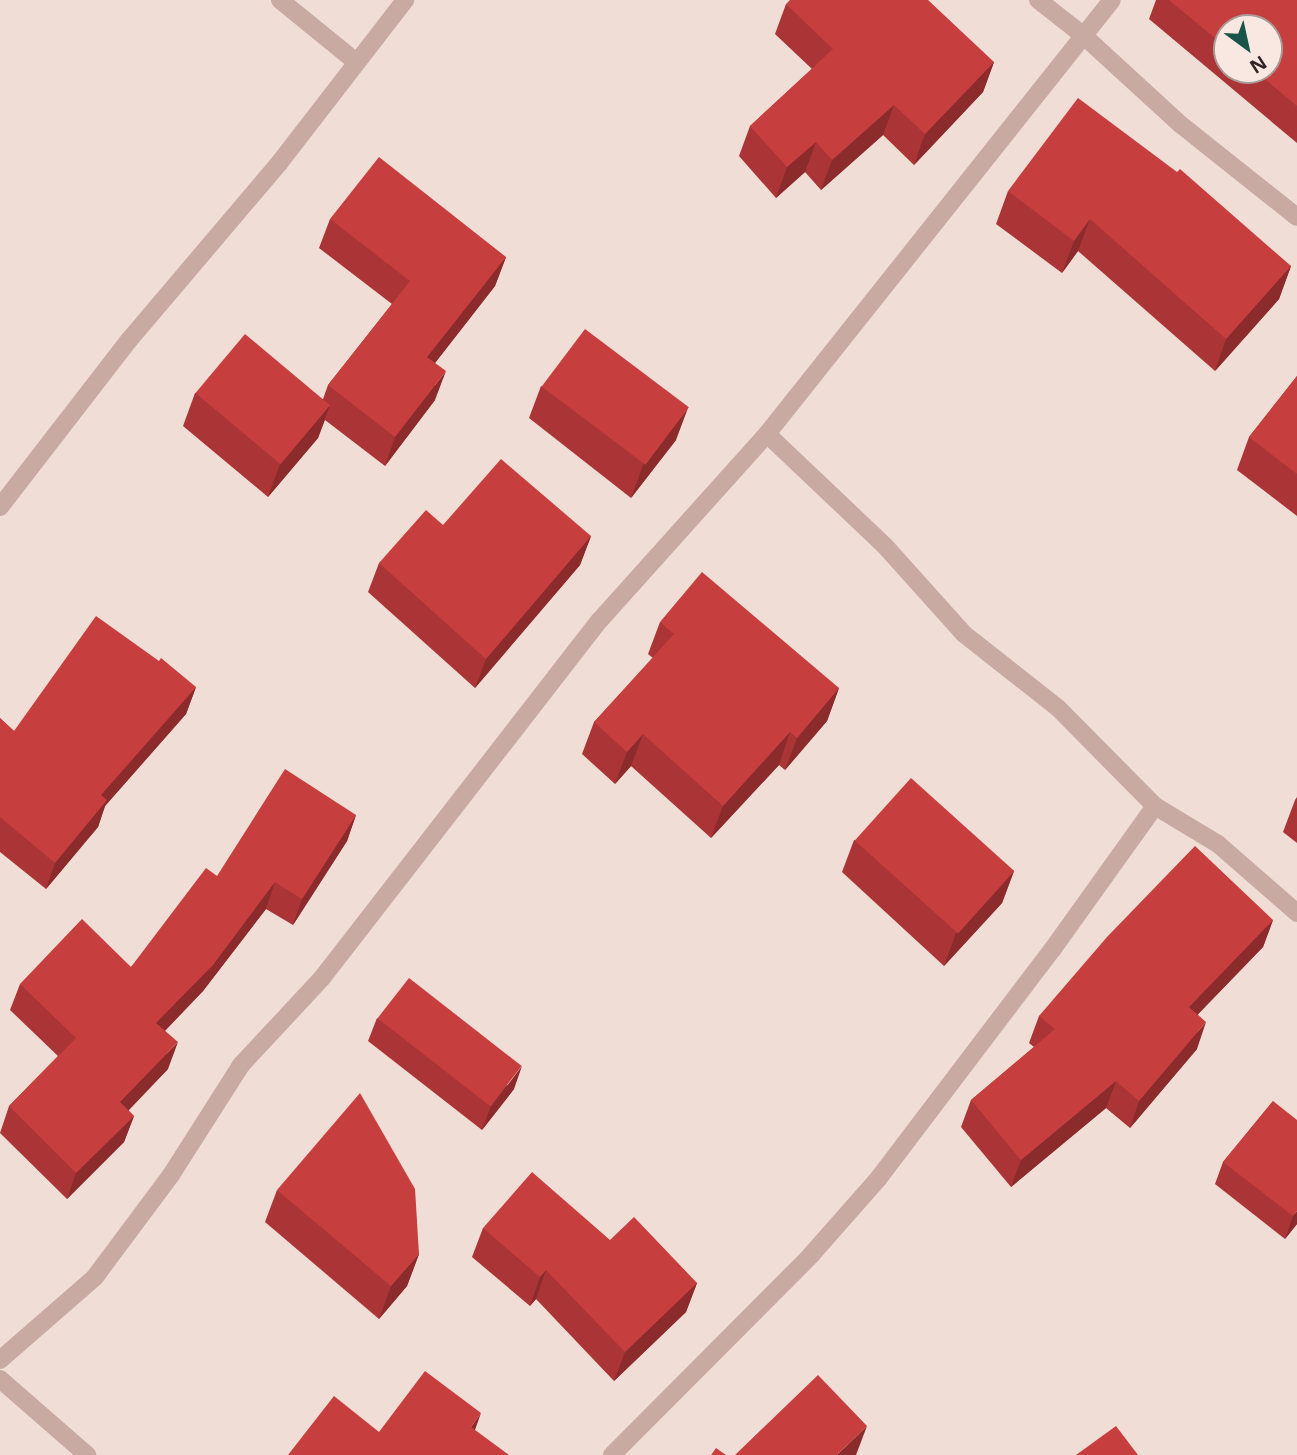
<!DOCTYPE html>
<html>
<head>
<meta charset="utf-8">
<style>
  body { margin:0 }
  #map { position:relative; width:1297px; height:1455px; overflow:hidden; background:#f0ddd6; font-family:"Noto Sans",sans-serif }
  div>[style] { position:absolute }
  .street>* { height:18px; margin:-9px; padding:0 9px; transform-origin:9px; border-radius:9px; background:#c8aaa2 }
  .wall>* { inset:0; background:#ab3536 }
  .shaded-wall>* { inset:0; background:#8b2b2c }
  .building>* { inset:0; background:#c73e3f; transform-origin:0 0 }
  span { translate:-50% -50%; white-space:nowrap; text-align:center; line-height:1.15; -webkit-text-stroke:7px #f9e8e2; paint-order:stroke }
  .north { position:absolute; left:1213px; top:14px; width:70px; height:70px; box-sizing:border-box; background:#f9e8e2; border:2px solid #aa9a96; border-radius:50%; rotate:147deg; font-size:19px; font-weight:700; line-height:28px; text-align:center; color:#332525 }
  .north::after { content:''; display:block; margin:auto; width:24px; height:32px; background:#1a5449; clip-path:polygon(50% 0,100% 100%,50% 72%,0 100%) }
</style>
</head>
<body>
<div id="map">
  <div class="street">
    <i style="left:280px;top:0;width:97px;rotate:39.1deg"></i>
    <i style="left:1038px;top:0;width:58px;rotate:38deg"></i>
    <i style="left:1084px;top:36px;width:130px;rotate:42.5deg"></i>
    <i style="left:1180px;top:124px;width:149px;rotate:38.5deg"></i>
    <i style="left:767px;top:434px;width:163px;rotate:43.5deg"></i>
    <i style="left:885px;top:546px;width:118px;rotate:48.1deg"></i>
    <i style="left:964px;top:634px;width:120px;rotate:38.2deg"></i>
    <i style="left:1058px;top:708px;width:138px;rotate:45.3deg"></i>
    <i style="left:1155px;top:806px;width:74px;rotate:31.1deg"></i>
    <i style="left:1218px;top:844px;width:105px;rotate:41.1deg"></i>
    <i style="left:0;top:507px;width:212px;rotate:-52.3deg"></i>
    <i style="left:130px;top:339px;width:232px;rotate:-49.7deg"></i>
    <i style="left:280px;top:162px;width:205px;rotate:-52.3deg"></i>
    <i style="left:0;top:1360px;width:126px;rotate:-41.1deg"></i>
    <i style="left:95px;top:1277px;width:127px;rotate:-53.3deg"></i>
    <i style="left:171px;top:1175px;width:130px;rotate:-57.5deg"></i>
    <i style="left:241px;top:1065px;width:119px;rotate:-47deg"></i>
    <i style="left:322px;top:978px;width:453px;rotate:-52.2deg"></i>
    <i style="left:600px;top:620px;width:250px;rotate:-48.1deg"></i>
    <i style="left:767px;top:434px;width:554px;rotate:-51.52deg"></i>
    <i style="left:0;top:1379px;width:116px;rotate:41.1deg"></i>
    <i style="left:612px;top:1455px;width:282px;rotate:-45.1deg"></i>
    <i style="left:811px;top:1255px;width:101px;rotate:-48.6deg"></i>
    <i style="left:878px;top:1179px;width:288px;rotate:-52.8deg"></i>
    <i style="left:1052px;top:950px;width:177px;rotate:-54.4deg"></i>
  </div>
  <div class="wall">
    <i style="clip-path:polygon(evenodd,1156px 0,1297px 0,1297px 143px,1149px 19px,1156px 0,1227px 28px,1269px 70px,1227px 70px,1227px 28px)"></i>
    <i style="clip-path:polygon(786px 4px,994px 62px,983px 92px,914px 165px,883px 135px,821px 190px,805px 172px,776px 198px,739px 156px,750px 126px,812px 69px,775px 34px)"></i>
    <i style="clip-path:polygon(1008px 191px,1291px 266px,1279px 299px,1215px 371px,1078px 251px,1062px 273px,996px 224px)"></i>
    <i style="clip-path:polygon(330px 219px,506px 257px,495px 286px,435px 363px,435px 400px,385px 466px,325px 420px,318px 438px,268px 497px,183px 426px,195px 393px,323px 399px,328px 385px,392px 304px,319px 248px)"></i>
    <i style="clip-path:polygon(1297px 376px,1297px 516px,1237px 470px,1249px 437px)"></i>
    <i style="clip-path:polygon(541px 386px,676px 440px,631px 498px,529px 418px)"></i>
    <i style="clip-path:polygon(443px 525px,591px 536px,580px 565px,475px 688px,368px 592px,379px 563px)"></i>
    <i style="clip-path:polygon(660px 622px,839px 688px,827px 721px,785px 770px,779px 765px,711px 838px,631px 766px,615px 784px,582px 754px,594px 722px,653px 658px,648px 654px)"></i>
    <i style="clip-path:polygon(196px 687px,186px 714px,105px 806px,98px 827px,46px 889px,0 852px,0 718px,14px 731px)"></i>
    <i style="clip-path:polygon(1297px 797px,1297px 843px,1283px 832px,1295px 800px)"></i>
    <i style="clip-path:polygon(356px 815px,347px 841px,293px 925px,266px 909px,203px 991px,165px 1031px,168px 1069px,128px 1110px,134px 1116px,124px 1142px,67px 1199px,0 1133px,9px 1106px,58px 1056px,10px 1010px,20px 984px,131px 967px,217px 876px)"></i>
    <i style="clip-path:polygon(854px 840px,1014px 871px,1002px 903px,944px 966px,842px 872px)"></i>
    <i style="clip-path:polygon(1273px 920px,1263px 947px,1198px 1014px,1197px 1049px,1130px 1128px,1106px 1108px,1011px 1187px,961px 1127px,971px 1100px,1034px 1047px,1029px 1043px,1039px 1016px)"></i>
    <i style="clip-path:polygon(377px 1018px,514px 1089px,482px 1130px,368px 1041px)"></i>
    <i style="clip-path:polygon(1273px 1101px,1297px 1224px,1285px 1239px,1215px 1184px,1223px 1162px)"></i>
    <i style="clip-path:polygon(277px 1190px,419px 1254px,407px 1286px,379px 1319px,265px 1222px)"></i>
    <i style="clip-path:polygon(483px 1228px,610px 1240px,697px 1283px,686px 1312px,614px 1381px,536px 1299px,530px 1306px,472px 1257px)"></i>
  </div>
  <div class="shaded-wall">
    <i style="clip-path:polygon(994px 62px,983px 92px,914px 165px,925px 134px)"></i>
    <i style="clip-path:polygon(894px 105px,883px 135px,821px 190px,832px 160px)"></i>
    <i style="clip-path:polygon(816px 142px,805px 172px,776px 198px,787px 167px)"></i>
    <i style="clip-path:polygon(1090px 219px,1078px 251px,1062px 273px,1074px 241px)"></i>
    <i style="clip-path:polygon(506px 257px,495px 286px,417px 386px,427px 357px)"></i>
    <i style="clip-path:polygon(1291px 266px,1279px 299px,1215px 371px,1226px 339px)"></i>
    <i style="clip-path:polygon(446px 371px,435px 400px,385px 466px,395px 437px)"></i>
    <i style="clip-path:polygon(330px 405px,318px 438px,268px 497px,280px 464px)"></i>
    <i style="clip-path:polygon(688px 408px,676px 440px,631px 498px,643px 465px)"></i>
    <i style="clip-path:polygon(591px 536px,580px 565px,475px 688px,486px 659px)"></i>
    <i style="clip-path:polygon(196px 687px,186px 714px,105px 806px,98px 827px,46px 889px,55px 863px,101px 795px)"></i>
    <i style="clip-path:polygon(839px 688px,827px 721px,785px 770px,797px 738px)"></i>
    <i style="clip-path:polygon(790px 732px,779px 765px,711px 838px,723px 806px)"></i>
    <i style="clip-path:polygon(643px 734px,631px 766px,615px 784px,627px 752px)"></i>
    <i style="clip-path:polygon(356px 815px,347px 841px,293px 925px,302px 899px)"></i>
    <i style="clip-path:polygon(1014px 871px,1002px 903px,944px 966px,956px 933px)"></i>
    <i style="clip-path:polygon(275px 882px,266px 909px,203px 991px,147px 1049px,156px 1023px)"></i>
    <i style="clip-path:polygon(1273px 920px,1263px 947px,1179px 1034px,1189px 1007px)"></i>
    <i style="clip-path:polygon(1206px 1022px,1197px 1049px,1130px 1128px,1139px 1101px)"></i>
    <i style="clip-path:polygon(178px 1042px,168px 1069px,111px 1129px,120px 1102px)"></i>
    <i style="clip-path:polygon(522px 1066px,514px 1089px,482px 1130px,490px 1108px)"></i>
    <i style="clip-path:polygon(1116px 1081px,1106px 1108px,1011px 1187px,1021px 1160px)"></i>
    <i style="clip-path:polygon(134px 1116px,124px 1142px,67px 1199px,76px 1173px)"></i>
    <i style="clip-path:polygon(1297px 1211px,1297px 1224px,1285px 1239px,1293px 1216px)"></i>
    <i style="clip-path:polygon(419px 1254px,407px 1286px,379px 1319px,391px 1286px)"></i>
    <i style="clip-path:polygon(546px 1270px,536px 1299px,530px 1306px,540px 1277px)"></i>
    <i style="clip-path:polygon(697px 1283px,686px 1312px,614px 1381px,625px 1352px)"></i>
    <i style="clip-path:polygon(481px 1413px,470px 1444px,471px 1427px)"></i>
    <i style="clip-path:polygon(867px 1426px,856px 1455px,837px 1455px)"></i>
  </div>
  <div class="building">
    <i style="clip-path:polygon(790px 0,928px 0,994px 62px,925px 134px,894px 105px,832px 160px,816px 142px,787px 167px,750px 126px,833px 49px,786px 4px)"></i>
    <i style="clip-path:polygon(1169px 0,1297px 0,1297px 106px,1254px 70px,1269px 70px,1269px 28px,1227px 28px,1227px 48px)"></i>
    <i style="clip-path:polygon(1078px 98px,1177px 172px,1180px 169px,1291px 266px,1226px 339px,1090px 219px,1074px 241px,1008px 191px)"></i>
    <i style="clip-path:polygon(379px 157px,506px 257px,427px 357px,446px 371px,395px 437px,328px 385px,410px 281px,330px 219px)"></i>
    <i style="left:585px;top:329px;width:130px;height:72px;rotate:37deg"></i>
    <i style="left:245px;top:334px;width:111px;height:77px;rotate:40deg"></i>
    <i style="clip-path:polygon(1297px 376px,1297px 474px,1249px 437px)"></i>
    <i style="clip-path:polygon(501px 459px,591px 536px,486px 659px,379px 563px,426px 510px,443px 525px)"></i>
    <i style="clip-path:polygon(702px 572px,839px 688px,797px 738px,790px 732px,723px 806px,643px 734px,627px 752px,594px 722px,674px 634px,660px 622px)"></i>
    <i style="clip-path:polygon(96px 616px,159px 661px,161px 658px,196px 687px,101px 795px,107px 800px,55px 863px,0 817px,0 718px,14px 731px)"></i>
    <i style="clip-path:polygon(285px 769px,356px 815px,302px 899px,275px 882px,213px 965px,156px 1023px,178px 1042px,120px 1102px,134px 1116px,76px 1173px,9px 1106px,76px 1038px,20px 984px,82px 919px,131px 967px,206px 868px,217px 876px)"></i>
    <i style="left:911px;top:778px;width:139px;height:84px;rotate:42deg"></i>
    <i style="clip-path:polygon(1195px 846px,1273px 920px,1189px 1007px,1206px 1022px,1139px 1101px,1116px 1081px,1021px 1160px,971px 1100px,1055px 1029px,1039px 1016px,1107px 937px)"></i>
    <i style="left:409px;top:978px;width:143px;height:51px;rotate:38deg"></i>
    <i style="clip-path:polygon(360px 1093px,415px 1189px,419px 1254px,391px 1286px,277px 1190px)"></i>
    <i style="clip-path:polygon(1273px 1101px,1297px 1120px,1297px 1211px,1293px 1216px,1223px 1162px)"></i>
    <i style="clip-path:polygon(532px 1172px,610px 1240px,634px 1217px,697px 1283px,625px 1352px,546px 1270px,540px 1277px,483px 1228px)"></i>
    <i style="clip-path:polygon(425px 1371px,481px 1413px,471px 1427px,509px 1455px,288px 1455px,334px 1396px,379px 1432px)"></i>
    <i style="clip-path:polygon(818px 1375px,867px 1426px,837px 1455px,735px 1455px)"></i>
    <i style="clip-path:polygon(1116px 1426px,1138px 1455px,1076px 1455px)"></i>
    <i style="clip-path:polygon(716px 1448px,726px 1455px,711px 1455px)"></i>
  </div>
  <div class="north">N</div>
</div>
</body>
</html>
